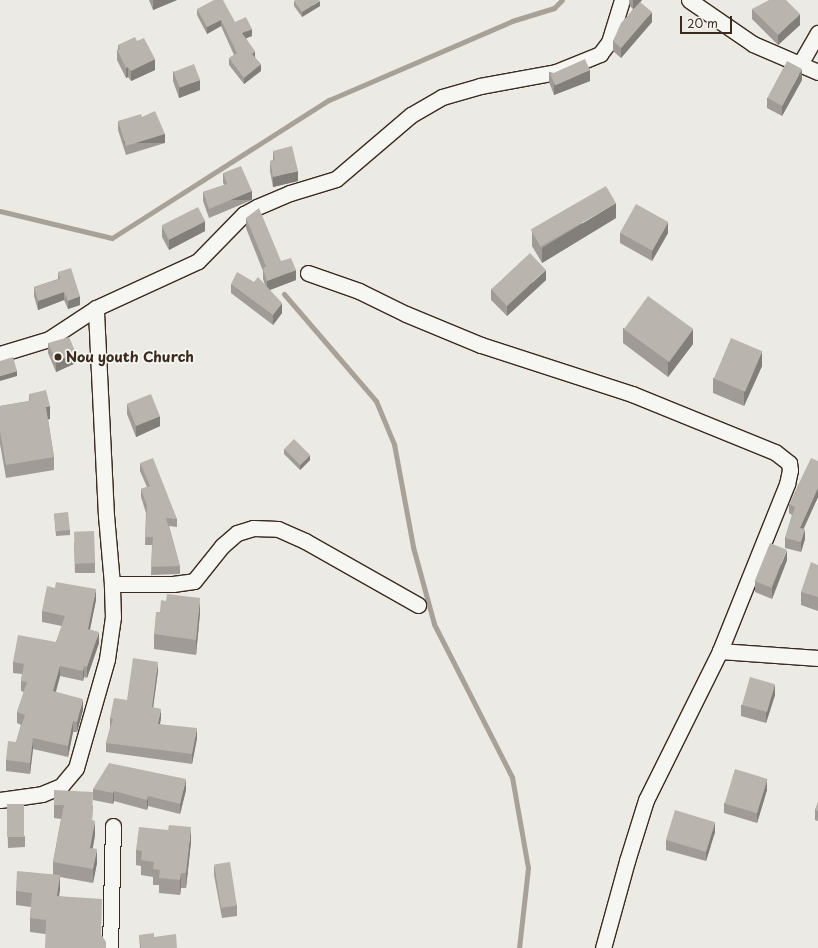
<!DOCTYPE html>
<html>
<head>
<meta charset="utf-8">
<style>
  body { margin:0 }
  #map { position:relative; width:818px; height:948px; overflow:hidden; background:#ebeae5; font-family:"Playpen Sans",sans-serif }
  div>[style] { position:absolute }
  .stream>* { height:5px; margin:-2.5px; padding:0 2.5px; transform-origin:2.5px; border-radius:2.5px; background:#a8a198 }
  .roads { filter:drop-shadow(1px 0 #3b2a1e) drop-shadow(-1px 0 #3b2a1e) drop-shadow(0 1px #3b2a1e) drop-shadow(0 -1px #3b2a1e) }
  .street>* { height:15px; margin:-7.5px; padding:0 7.5px; transform-origin:7.5px; border-radius:7.5px; background:#f6f6f2 }
  .wall>* { inset:0; background:#a09b96 }
  .shaded-wall>* { inset:0; background:#827e7a; transform-origin:0 0 }
  .building>* { inset:0; background:#bab4ae; transform-origin:0 0 }
  .dots>* { width:11px; height:11px; translate:-50% -50%; box-sizing:border-box; border:2px solid #f6f6f2; border-radius:50% }
  span { translate:-50% -50%; white-space:nowrap; text-align:center; line-height:1.15; -webkit-text-stroke:3.5px #f6f6f2; paint-order:stroke }
  .poi-label { font-size:14px; color:#3b2a1e; font-weight:700 }
  .left { translate:0 -50%; text-align:left }
  .scale { position:absolute; left:680px; top:16px; width:52px; height:18px; box-sizing:border-box; border:2px solid #3b2a1e; border-top:0; padding-left:5px; font-size:12px; line-height:14px; white-space:nowrap; color:#3b2a1e; -webkit-text-stroke:3px #f6f6f2; paint-order:stroke }
</style>
</head>
<body>
<div id="map">
  <div class="stream">
    <i style="left:0;top:211px;width:115px;rotate:13.6deg"></i>
    <i style="left:112px;top:238px;width:257px;rotate:-32.5deg"></i>
    <i style="left:329px;top:100px;width:199px;rotate:-23.3deg"></i>
    <i style="left:512px;top:21px;width:44px;rotate:-17.2deg"></i>
    <i style="left:554px;top:8px;width:11px;rotate:-45deg"></i>
    <i style="left:284px;top:294px;width:141px;rotate:49.3deg"></i>
    <i style="left:376px;top:401px;width:47px;rotate:67.3deg"></i>
    <i style="left:394px;top:444px;width:105px;rotate:79.5deg"></i>
    <i style="left:413px;top:547px;width:80px;rotate:74.7deg"></i>
    <i style="left:434px;top:624px;width:172px;rotate:63deg"></i>
    <i style="left:512px;top:777px;width:92px;rotate:80deg"></i>
    <i style="left:528px;top:868px;width:81px;rotate:96.4deg"></i>
  </div>
  <div class="roads">
    <div class="street">
      <i style="left:689px;top:0;width:78px;rotate:34.5deg"></i>
      <i style="left:753px;top:44px;width:71px;rotate:23.3deg"></i>
      <i style="left:800px;top:64px;width:36px;rotate:-60deg"></i>
      <i style="left:308px;top:273px;width:54px;rotate:19.4deg"></i>
      <i style="left:359px;top:291px;width:52px;rotate:26.1deg"></i>
      <i style="left:406px;top:314px;width:81px;rotate:22.5deg"></i>
      <i style="left:481px;top:345px;width:159px;rotate:18deg"></i>
      <i style="left:632px;top:394px;width:154px;rotate:22.1deg"></i>
      <i style="left:775px;top:452px;width:18px;rotate:38deg"></i>
      <i style="left:789px;top:463px;width:7px;rotate:82deg"></i>
      <i style="left:790px;top:470px;width:14px;rotate:102deg"></i>
      <i style="left:787px;top:484px;width:180px;rotate:111.9deg"></i>
      <i style="left:720px;top:651px;width:166px;rotate:116.4deg"></i>
      <i style="left:646px;top:800px;width:64px;rotate:107.3deg"></i>
      <i style="left:627px;top:861px;width:90px;rotate:105.4deg"></i>
      <i style="left:0;top:354px;width:51px;rotate:-17deg"></i>
      <i style="left:49px;top:339px;width:56px;rotate:-33.4deg"></i>
      <i style="left:112px;top:584px;width:61px"></i>
      <i style="left:173px;top:584px;width:21px;rotate:-8deg"></i>
      <i style="left:194px;top:581px;width:45px;rotate:-51.3deg"></i>
      <i style="left:222px;top:546px;width:20px;rotate:-41deg"></i>
      <i style="left:237px;top:533px;width:17px;rotate:-17deg"></i>
      <i style="left:253px;top:528px;width:25px;rotate:2deg"></i>
      <i style="left:278px;top:529px;width:30px;rotate:24deg"></i>
      <i style="left:305px;top:541px;width:130px;rotate:29.5deg"></i>
      <i style="left:720px;top:651px;width:98px;rotate:4.1deg"></i>
      <i style="left:0;top:800px;width:42px;rotate:-8.1deg"></i>
      <i style="left:42px;top:794px;width:21px;rotate:-23deg"></i>
      <i style="left:61px;top:786px;width:23px;rotate:-50deg"></i>
      <i style="left:76px;top:768px;width:113px;rotate:-74.1deg"></i>
      <i style="left:107px;top:659px;width:42px;rotate:-81.9deg"></i>
      <i style="left:113px;top:617px;width:33px;rotate:-92deg"></i>
      <i style="left:112px;top:584px;width:68px;rotate:-95deg"></i>
      <i style="left:106px;top:516px;width:208px;rotate:-92.8deg"></i>
      <i style="left:96px;top:308px;width:112px;rotate:-24.7deg"></i>
      <i style="left:198px;top:261px;width:66px;rotate:-45.6deg"></i>
      <i style="left:244px;top:214px;width:15px;rotate:-28deg"></i>
      <i style="left:257px;top:207px;width:36px;rotate:-23deg"></i>
      <i style="left:290px;top:193px;width:48px;rotate:-16.9deg"></i>
      <i style="left:336px;top:179px;width:99px;rotate:-40.5deg"></i>
      <i style="left:411px;top:115px;width:36px;rotate:-30deg"></i>
      <i style="left:442px;top:97px;width:40px;rotate:-16deg"></i>
      <i style="left:480px;top:86px;width:77px;rotate:-10.4deg"></i>
      <i style="left:556px;top:72px;width:48px;rotate:-22.2deg"></i>
      <i style="left:600px;top:54px;width:15px;rotate:-53deg"></i>
      <i style="left:609px;top:42px;width:44px;rotate:-72.8deg"></i>
      <i style="left:110px;top:948px;width:122px;rotate:-88.6deg"></i>
    </div>
  </div>
  <div class="wall">
    <i style="clip-path:polygon(149px 0,177px 0,153px 10px)"></i>
    <i style="clip-path:polygon(629px 0,642px 0,640px 2px,652px 22px,621px 58px,613px 51px,613px 41px,633px 9px,630px 6px)"></i>
    <i style="clip-path:polygon(294px 1px,320px 6px,302px 17px,294px 6px)"></i>
    <i style="clip-path:polygon(197px 9px,235px 22px,252px 36px,246px 38px,255px 57px,261px 71px,244px 84px,229px 65px,229px 58px,234px 55px,221px 26px,207px 34px,197px 15px)"></i>
    <i style="clip-path:polygon(752px 9px,800px 25px,778px 45px,752px 19px)"></i>
    <i style="clip-path:polygon(137px 41px,155px 70px,131px 81px,128px 77px,126px 78px,117px 60px,117px 50px,118px 49px,118px 45px)"></i>
    <i style="clip-path:polygon(173px 71px,200px 90px,179px 98px,173px 81px)"></i>
    <i style="clip-path:polygon(549px 72px,590px 81px,554px 95px,549px 82px)"></i>
    <i style="clip-path:polygon(802px 80px,782px 116px,767px 108px,767px 98px)"></i>
    <i style="clip-path:polygon(142px 117px,165px 143px,126px 155px,118px 130px,118px 121px)"></i>
    <i style="clip-path:polygon(273px 151px,298px 181px,273px 187px,270px 171px,270px 161px,273px 160px)"></i>
    <i style="clip-path:polygon(223px 173px,252px 200px,209px 218px,203px 201px,203px 192px,224px 185px,223px 182px)"></i>
    <i style="clip-path:polygon(246px 218px,296px 280px,270px 290px,282px 313px,273px 325px,231px 293px,231px 284px,254px 282px,265px 285px,263px 279px,263px 271px,246px 228px)"></i>
    <i style="clip-path:polygon(616px 218px,542px 263px,532px 246px,532px 231px)"></i>
    <i style="clip-path:polygon(162px 226px,205px 231px,169px 250px,162px 237px)"></i>
    <i style="clip-path:polygon(620px 233px,668px 233px,652px 261px,620px 243px)"></i>
    <i style="clip-path:polygon(58px 272px,80px 305px,68px 309px,64px 300px,38px 310px,34px 296px,34px 287px,58px 279px)"></i>
    <i style="clip-path:polygon(546px 280px,507px 316px,491px 300px,491px 289px)"></i>
    <i style="clip-path:polygon(623px 328px,693px 344px,668px 377px,623px 343px)"></i>
    <i style="clip-path:polygon(48px 343px,76px 363px,56px 372px,48px 353px)"></i>
    <i style="clip-path:polygon(762px 366px,744px 406px,713px 393px,713px 378px)"></i>
    <i style="clip-path:polygon(29px 394px,50px 419px,48px 419px,54px 457px,54px 470px,6px 478px,0 444px,0 406px,29px 401px)"></i>
    <i style="clip-path:polygon(127px 404px,160px 426px,136px 437px,127px 414px)"></i>
    <i style="clip-path:polygon(284px 449px,310px 460px,300px 470px,284px 454px)"></i>
    <i style="clip-path:polygon(818px 461px,818px 497px,803px 529px,805px 539px,801px 552px,785px 548px,785px 538px,792px 515px,789px 513px,789px 504px)"></i>
    <i style="clip-path:polygon(140px 463px,177px 519px,177px 527px,169px 526px,180px 566px,180px 574px,151px 575px,152px 545px,145px 545px,146px 513px,141px 497px,141px 489px,147px 487px,140px 471px)"></i>
    <i style="clip-path:polygon(54px 513px,70px 530px,70px 535px,56px 536px)"></i>
    <i style="clip-path:polygon(74px 542px,95px 563px,95px 573px,75px 573px)"></i>
    <i style="clip-path:polygon(787px 560px,772px 599px,755px 592px,755px 581px)"></i>
    <i style="clip-path:polygon(818px 565px,818px 611px,801px 605px,801px 592px)"></i>
    <i style="clip-path:polygon(96px 600px,90px 629px,99px 643px,87px 678px,84px 677px,83px 681px,60px 676px,56px 692px,83px 710px,77px 732px,73px 732px,68px 757px,33px 749px,30px 774px,6px 771px,6px 760px,16px 742px,21px 725px,17px 723px,17px 712px,24px 692px,21px 691px,21px 681px,22px 674px,13px 673px,13px 662px,56px 642px,62px 626px,42px 622px,42px 611px)"></i>
    <i style="clip-path:polygon(166px 601px,200px 613px,196px 655px,154px 649px,154px 634px,160px 612px)"></i>
    <i style="clip-path:polygon(158px 671px,153px 707px,161px 718px,160px 724px,197px 738px,192px 764px,106px 752px,106px 743px,110px 728px,110px 718px,127px 700px)"></i>
    <i style="clip-path:polygon(775px 695px,766px 723px,741px 716px,741px 705px)"></i>
    <i style="clip-path:polygon(93px 789px,186px 790px,180px 814px,148px 806px,147px 810px,114px 801px,113px 804px,93px 800px)"></i>
    <i style="clip-path:polygon(54px 790px,93px 806px,92px 821px,95px 835px,93px 848px,97px 863px,93px 883px,60px 877px,59px 896px,102px 913px,45px 934px,30px 932px,30px 918px,31px 907px,16px 905px,16px 891px,53px 875px,53px 862px,61px 819px,54px 818px)"></i>
    <i style="clip-path:polygon(767px 790px,757px 823px,724px 813px,724px 803px)"></i>
    <i style="clip-path:polygon(818px 802px,818px 821px,815px 820px,815px 810px)"></i>
    <i style="clip-path:polygon(7px 804px,25px 837px,25px 847px,8px 848px)"></i>
    <i style="clip-path:polygon(715px 832px,706px 861px,666px 850px,666px 840px)"></i>
    <i style="clip-path:polygon(191px 842px,186px 888px,181px 888px,180px 895px,159px 893px,159px 885px,153px 885px,153px 877px,141px 875px,141px 866px,136px 865px,136px 850px)"></i>
    <i style="clip-path:polygon(214px 865px,237px 905px,237px 916px,222px 918px,214px 875px)"></i>
    <i style="clip-path:polygon(139px 935px,154px 937px,177px 948px,140px 948px)"></i>
  </div>
  <div class="shaded-wall">
    <i style="clip-path:polygon(153px 0,177px 0,153px 10px)"></i>
    <i style="clip-path:polygon(633px 0,642px 0,633px 10px)"></i>
    <i style="clip-path:polygon(320px 1px,320px 6px,302px 17px,302px 12px)"></i>
    <i style="clip-path:polygon(652px 12px,652px 22px,621px 58px,621px 48px)"></i>
    <i style="clip-path:polygon(800px 14px,800px 25px,778px 45px,778px 35px)"></i>
    <i style="clip-path:polygon(221px 20px,221px 26px,207px 34px,207px 27px)"></i>
    <i style="clip-path:polygon(252px 29px,252px 36px,242px 40px,242px 33px)"></i>
    <i style="clip-path:polygon(255px 51px,255px 58px,252px 54px)"></i>
    <i style="clip-path:polygon(155px 59px,155px 70px,131px 81px,131px 71px)"></i>
    <i style="clip-path:polygon(261px 64px,261px 71px,244px 84px,244px 78px)"></i>
    <i style="clip-path:polygon(128px 67px,128px 77px,126px 78px,126px 68px)"></i>
    <i style="clip-path:polygon(802px 69px,802px 80px,782px 116px,782px 106px)"></i>
    <i style="clip-path:polygon(590px 70px,590px 81px,554px 95px,554px 84px)"></i>
    <i style="clip-path:polygon(200px 80px,200px 90px,179px 98px,179px 87px)"></i>
    <i style="left:165px;top:134px;width:9px;height:41px;rotate:90deg"></i>
    <i style="clip-path:polygon(298px 171px,298px 181px,273px 187px,273px 177px)"></i>
    <i style="left:252px;top:191px;width:9px;height:47px;rotate:90deg"></i>
    <i style="clip-path:polygon(616px 203px,616px 218px,542px 263px,542px 248px)"></i>
    <i style="clip-path:polygon(205px 221px,205px 231px,169px 250px,169px 240px)"></i>
    <i style="clip-path:polygon(668px 222px,668px 233px,652px 261px,652px 251px)"></i>
    <i style="clip-path:polygon(296px 270px,296px 280px,267px 291px,267px 281px)"></i>
    <i style="clip-path:polygon(546px 270px,546px 280px,507px 316px,507px 306px)"></i>
    <i style="clip-path:polygon(64px 292px,64px 300px,38px 310px,38px 301px)"></i>
    <i style="clip-path:polygon(80px 296px,80px 305px,68px 309px,68px 301px)"></i>
    <i style="clip-path:polygon(282px 303px,282px 313px,273px 325px,273px 315px)"></i>
    <i style="clip-path:polygon(693px 329px,693px 344px,668px 377px,668px 362px)"></i>
    <i style="clip-path:polygon(762px 351px,762px 366px,744px 406px,744px 391px)"></i>
    <i style="clip-path:polygon(76px 353px,76px 363px,56px 372px,56px 361px)"></i>
    <i style="clip-path:polygon(17px 371px,17px 376px,0 381px,0 376px)"></i>
    <i style="clip-path:polygon(50px 406px,50px 419px,46px 420px,46px 407px)"></i>
    <i style="clip-path:polygon(160px 416px,160px 426px,136px 437px,136px 426px)"></i>
    <i style="clip-path:polygon(310px 455px,310px 460px,300px 470px,300px 464px)"></i>
    <i style="clip-path:polygon(818px 488px,818px 497px,800px 537px,800px 528px)"></i>
    <i style="clip-path:polygon(805px 529px,805px 539px,801px 552px,801px 542px)"></i>
    <i style="clip-path:polygon(787px 550px,787px 560px,772px 599px,772px 588px)"></i>
    <i style="clip-path:polygon(96px 589px,96px 600px,88px 639px,88px 629px)"></i>
    <i style="clip-path:polygon(200px 598px,200px 613px,196px 655px,196px 640px)"></i>
    <i style="clip-path:polygon(99px 632px,99px 643px,87px 678px,87px 667px)"></i>
    <i style="clip-path:polygon(158px 662px,158px 671px,152px 716px,152px 707px)"></i>
    <i style="clip-path:polygon(60px 666px,60px 676px,53px 701px,53px 691px)"></i>
    <i style="clip-path:polygon(84px 666px,84px 677px,83px 681px,83px 671px)"></i>
    <i style="clip-path:polygon(775px 684px,775px 695px,766px 723px,766px 713px)"></i>
    <i style="clip-path:polygon(83px 699px,83px 710px,77px 732px,77px 722px)"></i>
    <i style="clip-path:polygon(161px 709px,161px 718px,158px 734px,158px 724px)"></i>
    <i style="clip-path:polygon(73px 721px,73px 732px,68px 757px,68px 746px)"></i>
    <i style="clip-path:polygon(197px 728px,197px 738px,192px 764px,192px 754px)"></i>
    <i style="clip-path:polygon(33px 738px,33px 749px,30px 774px,30px 763px)"></i>
    <i style="clip-path:polygon(186px 779px,186px 790px,180px 814px,180px 804px)"></i>
    <i style="clip-path:polygon(767px 779px,767px 790px,757px 823px,757px 813px)"></i>
    <i style="clip-path:polygon(114px 791px,114px 801px,113px 804px,113px 793px)"></i>
    <i style="clip-path:polygon(148px 796px,148px 806px,147px 810px,147px 800px)"></i>
    <i style="clip-path:polygon(95px 821px,95px 835px,90px 862px,90px 848px)"></i>
    <i style="clip-path:polygon(715px 822px,715px 832px,706px 861px,706px 851px)"></i>
    <i style="clip-path:polygon(191px 827px,191px 842px,186px 888px,186px 873px)"></i>
    <i style="clip-path:polygon(97px 849px,97px 863px,93px 883px,93px 869px)"></i>
    <i style="clip-path:polygon(181px 873px,181px 888px,180px 895px,180px 880px)"></i>
    <i style="clip-path:polygon(60px 875px,60px 890px,57px 910px,57px 896px)"></i>
  </div>
  <div class="building">
    <i style="clip-path:polygon(214px 0,223px 0,235px 22px,246px 17px,252px 29px,242px 33px,255px 51px,252px 54px,261px 64px,244px 78px,229px 58px,237px 53px,221px 20px,207px 27px,197px 9px)"></i>
    <i style="clip-path:polygon(295px 0,319px 0,320px 1px,302px 12px,294px 1px)"></i>
    <i style="clip-path:polygon(769px 0,786px 0,800px 14px,778px 35px,752px 9px)"></i>
    <i style="clip-path:polygon(640px 2px,652px 12px,621px 48px,613px 41px,621px 23px)"></i>
    <i style="clip-path:polygon(135px 37px,137px 41px,144px 38px,155px 59px,131px 71px,128px 67px,126px 68px,117px 50px,120px 49px,118px 45px)"></i>
    <i style="left:585px;top:59px;width:12px;height:38px;rotate:66deg"></i>
    <i style="left:787px;top:61px;width:17px;height:42px;rotate:28deg"></i>
    <i style="left:194px;top:64px;width:17px;height:22px;rotate:69deg"></i>
    <i style="clip-path:polygon(155px 111px,165px 134px,126px 146px,118px 121px,141px 114px,142px 117px)"></i>
    <i style="clip-path:polygon(292px 146px,298px 171px,273px 177px,270px 161px,275px 160px,273px 151px)"></i>
    <i style="clip-path:polygon(241px 166px,252px 191px,209px 209px,203px 192px,227px 184px,223px 173px)"></i>
    <i style="left:606px;top:186px;width:20px;height:87px;rotate:60deg"></i>
    <i style="left:636px;top:204px;width:37px;height:33px;rotate:29deg"></i>
    <i style="left:198px;top:207px;width:16px;height:41px;rotate:63deg"></i>
    <i style="clip-path:polygon(259px 208px,281px 261px,291px 258px,296px 270px,267px 281px,263px 269px,266px 266px,246px 218px)"></i>
    <i style="left:530px;top:253px;width:23px;height:53px;rotate:47deg"></i>
    <i style="clip-path:polygon(71px 268px,80px 296px,68px 301px,64px 292px,38px 301px,34px 287px,60px 279px,58px 272px)"></i>
    <i style="clip-path:polygon(237px 272px,254px 282px,258px 277px,282px 303px,273px 315px,231px 284px)"></i>
    <i style="left:648px;top:296px;width:56px;height:41px;rotate:36deg"></i>
    <i style="clip-path:polygon(69px 337px,76px 353px,56px 361px,48px 343px)"></i>
    <i style="left:731px;top:338px;width:34px;height:44px;rotate:23deg"></i>
    <i style="clip-path:polygon(13px 357px,17px 371px,0 376px,0 361px)"></i>
    <i style="clip-path:polygon(46px 390px,50px 406px,46px 407px,54px 457px,6px 465px,0 431px,0 406px,30px 401px,29px 394px)"></i>
    <i style="left:151px;top:394px;width:24px;height:26px;rotate:68deg"></i>
    <i style="left:294px;top:439px;width:23px;height:14px;rotate:45deg"></i>
    <i style="clip-path:polygon(153px 458px,177px 519px,166px 518px,180px 566px,151px 567px,153px 537px,145px 537px,147px 506px,141px 489px,150px 486px,140px 463px)"></i>
    <i style="clip-path:polygon(811px 458px,818px 461px,818px 488px,800px 528px,805px 529px,801px 542px,785px 538px,795px 507px,789px 504px)"></i>
    <i style="left:68px;top:512px;width:18px;height:14px;rotate:84deg"></i>
    <i style="left:94px;top:531px;width:32px;height:20px;rotate:88deg"></i>
    <i style="left:770px;top:543px;width:18px;height:41px;rotate:22deg"></i>
    <i style="clip-path:polygon(811px 562px,818px 565px,818px 597px,801px 592px)"></i>
    <i style="clip-path:polygon(56px 582px,96px 589px,88px 629px,99px 632px,87px 667px,84px 666px,83px 671px,60px 666px,53px 691px,83px 699px,77px 722px,73px 721px,68px 746px,33px 738px,30px 763px,6px 760px,8px 741px,16px 742px,25px 715px,17px 712px,27px 682px,21px 681px,24px 664px,13px 662px,18px 635px,56px 642px,65px 616px,42px 611px,47px 586px,55px 588px)"></i>
    <i style="clip-path:polygon(167px 594px,200px 598px,196px 640px,154px 634px,156px 612px,160px 612px,161px 600px,166px 601px)"></i>
    <i style="clip-path:polygon(133px 658px,158px 662px,152px 707px,161px 709px,158px 724px,197px 728px,192px 754px,106px 743px,113px 719px,110px 718px,114px 698px,127px 700px)"></i>
    <i style="left:750px;top:677px;width:26px;height:29px;rotate:16deg"></i>
    <i style="clip-path:polygon(109px 763px,186px 779px,180px 804px,148px 796px,147px 800px,114px 791px,113px 793px,93px 789px)"></i>
    <i style="left:735px;top:769px;width:34px;height:36px;rotate:17deg"></i>
    <i style="clip-path:polygon(54px 790px,93px 792px,92px 820px,95px 821px,90px 848px,97px 849px,93px 869px,53px 862px,64px 805px,54px 805px)"></i>
    <i style="clip-path:polygon(818px 802px,818px 811px,815px 810px)"></i>
    <i style="left:7px;top:804px;width:17px;height:33px"></i>
    <i style="left:675px;top:810px;width:42px;height:31px;rotate:17deg"></i>
    <i style="clip-path:polygon(169px 825px,191px 827px,186px 873px,181px 873px,180px 880px,159px 878px,160px 870px,153px 869px,154px 862px,141px 860px,142px 851px,136px 850px,139px 827px,168px 830px)"></i>
    <i style="left:230px;top:862px;width:44px;height:16px;rotate:81deg"></i>
    <i style="clip-path:polygon(17px 871px,60px 875px,57px 896px,102px 899px,101px 934px,106px 942px,106px 948px,45px 948px,46px 920px,30px 918px,32px 893px,16px 891px)"></i>
    <i style="clip-path:polygon(154px 933px,154px 937px,176px 934px,177px 948px,141px 948px,139px 935px)"></i>
  </div>
  <div class="dots">
    <i style="left:58px;top:357px;background:#3b2a1e"></i>
  </div>
  <div class="poi-label">
    <span class="left" style="left:66px;top:357px">Nou youth Church</span>
  </div>
  <div class="scale">20 m</div>
</div>
</body>
</html>
